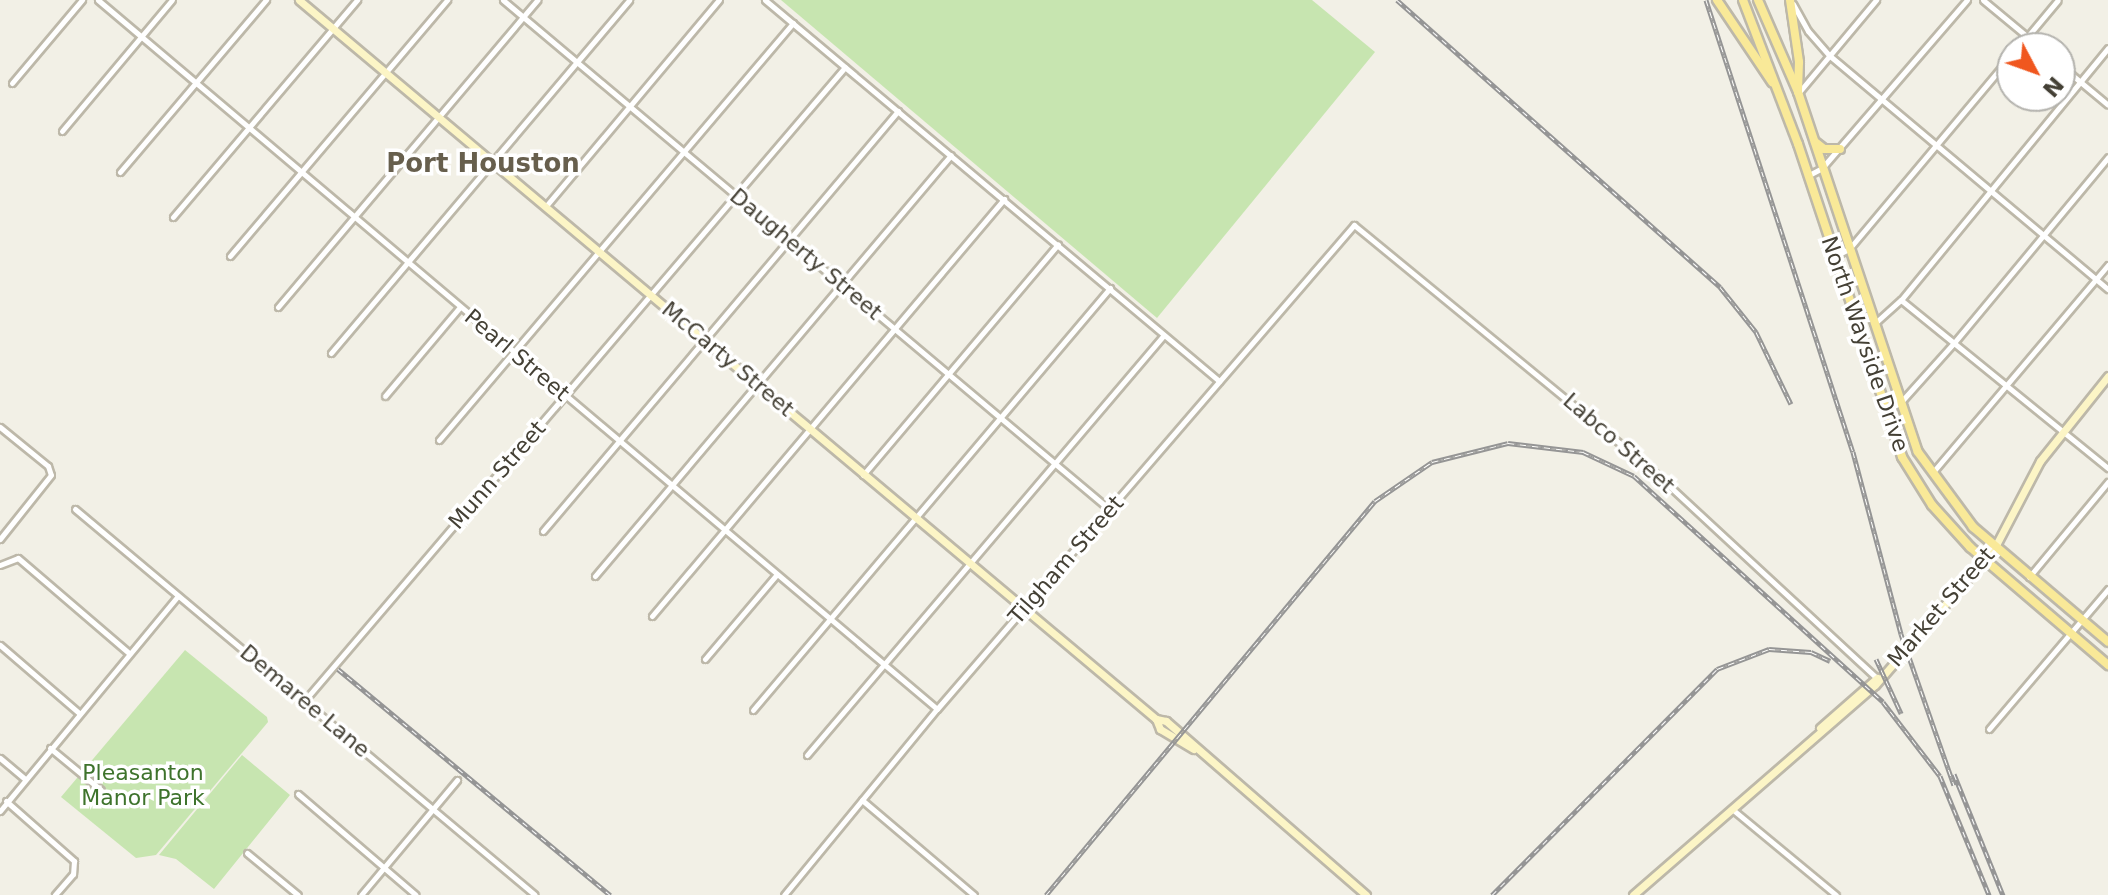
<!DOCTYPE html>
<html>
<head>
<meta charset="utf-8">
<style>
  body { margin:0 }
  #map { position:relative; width:2108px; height:895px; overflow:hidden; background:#f2f0e6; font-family:"DejaVu Sans",sans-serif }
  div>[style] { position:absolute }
  .green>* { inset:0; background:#c7e5b0 }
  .roads { filter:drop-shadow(2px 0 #bdb8a9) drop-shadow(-2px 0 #bdb8a9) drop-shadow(0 2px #bdb8a9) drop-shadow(0 -2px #bdb8a9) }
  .street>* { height:5px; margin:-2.5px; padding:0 2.5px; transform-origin:2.5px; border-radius:2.5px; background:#fff }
  .secondary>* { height:7px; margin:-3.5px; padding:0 3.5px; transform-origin:3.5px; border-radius:3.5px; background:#fcf5c6 }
  .primary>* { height:8px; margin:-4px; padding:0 4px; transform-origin:4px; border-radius:4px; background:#f9e998 }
  .rail>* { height:5px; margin-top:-2.5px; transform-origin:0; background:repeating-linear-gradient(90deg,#fff 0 6px,#959595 0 12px); box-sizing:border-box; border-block:2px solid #959595 }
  span { translate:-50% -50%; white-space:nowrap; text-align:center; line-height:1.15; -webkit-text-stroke:7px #fff; paint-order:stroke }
  .street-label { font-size:22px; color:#444035 }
  .park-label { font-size:22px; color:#3e732c }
  .quarter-label { font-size:26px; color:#675f4d; font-weight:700 }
  .north { position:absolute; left:1996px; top:32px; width:80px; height:80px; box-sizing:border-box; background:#fff; border:2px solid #b4b3ae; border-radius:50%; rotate:131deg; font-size:22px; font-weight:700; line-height:32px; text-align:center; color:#444035 }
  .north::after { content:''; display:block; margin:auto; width:28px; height:36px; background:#f0571f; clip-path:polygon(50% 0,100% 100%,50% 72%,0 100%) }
</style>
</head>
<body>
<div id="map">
  <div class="green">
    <i style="clip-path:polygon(781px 0,1312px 0,1375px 52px,1157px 318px)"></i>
    <i style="clip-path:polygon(185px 650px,267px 717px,268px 722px,156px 855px,136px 858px,61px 797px)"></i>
    <i style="clip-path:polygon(242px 755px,290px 795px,214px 889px,176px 859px,159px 855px)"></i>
  </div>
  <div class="roads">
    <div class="street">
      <i style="left:98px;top:0;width:1098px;rotate:40.2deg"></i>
      <i style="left:503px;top:0;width:791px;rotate:40.03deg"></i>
      <i style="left:765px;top:0;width:593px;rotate:40deg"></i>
      <i style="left:1983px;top:0;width:75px;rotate:39.6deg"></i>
      <i style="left:1793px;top:4px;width:31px;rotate:61deg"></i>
      <i style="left:1808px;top:31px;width:33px;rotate:49deg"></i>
      <i style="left:1830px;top:56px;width:363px;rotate:40deg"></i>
      <i style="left:2018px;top:48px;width:62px;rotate:-50.2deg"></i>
      <i style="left:2060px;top:65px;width:62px;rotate:39.8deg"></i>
      <i style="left:12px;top:83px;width:109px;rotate:-49.9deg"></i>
      <i style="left:1800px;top:91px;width:119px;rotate:-50.1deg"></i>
      <i style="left:62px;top:131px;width:171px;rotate:-50deg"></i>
      <i style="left:120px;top:172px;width:226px;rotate:-49.7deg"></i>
      <i style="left:1809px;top:175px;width:15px;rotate:-28deg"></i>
      <i style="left:1822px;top:168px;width:222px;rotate:-49.2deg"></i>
      <i style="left:546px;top:206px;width:269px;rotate:-50deg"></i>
      <i style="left:173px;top:217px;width:285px;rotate:-49.7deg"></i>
      <i style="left:230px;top:256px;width:336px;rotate:-49.7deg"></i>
      <i style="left:1835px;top:256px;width:16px;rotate:-27deg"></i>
      <i style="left:1849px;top:249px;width:253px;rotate:-50deg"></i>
      <i style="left:1901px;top:300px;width:267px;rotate:39.1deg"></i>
      <i style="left:278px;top:307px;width:402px;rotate:-49.8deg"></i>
      <i style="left:1874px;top:324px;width:36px;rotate:-42deg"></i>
      <i style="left:1901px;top:300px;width:326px;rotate:-50.6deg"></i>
      <i style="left:331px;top:353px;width:462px;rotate:-49.8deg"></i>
      <i style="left:385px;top:396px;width:116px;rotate:-49.9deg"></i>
      <i style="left:1886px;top:410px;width:16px;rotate:-27deg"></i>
      <i style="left:1900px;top:403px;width:79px;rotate:-48.1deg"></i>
      <i style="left:1953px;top:344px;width:243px;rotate:-50.3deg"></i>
      <i style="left:0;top:427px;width:62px;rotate:39.1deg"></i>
      <i style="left:48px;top:466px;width:9px;rotate:72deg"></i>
      <i style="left:51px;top:475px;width:82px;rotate:128.6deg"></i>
      <i style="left:439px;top:440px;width:547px;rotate:-49.67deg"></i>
      <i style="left:1933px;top:472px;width:271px;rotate:-49.8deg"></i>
      <i style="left:863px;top:475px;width:302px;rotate:-49.8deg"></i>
      <i style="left:75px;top:509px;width:600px;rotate:40deg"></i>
      <i style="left:543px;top:531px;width:550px;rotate:-49.79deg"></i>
      <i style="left:0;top:565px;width:19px;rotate:-21deg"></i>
      <i style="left:18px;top:558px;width:146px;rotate:40.6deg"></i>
      <i style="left:595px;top:576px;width:551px;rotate:-49.78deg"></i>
      <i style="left:2029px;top:577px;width:124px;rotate:-50.3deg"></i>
      <i style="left:652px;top:616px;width:546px;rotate:-49.83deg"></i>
      <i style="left:0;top:645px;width:104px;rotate:40.7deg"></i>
      <i style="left:705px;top:659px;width:111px;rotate:-49.7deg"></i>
      <i style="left:305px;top:700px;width:832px;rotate:-49.53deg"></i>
      <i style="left:753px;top:710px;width:553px;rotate:-49.77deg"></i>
      <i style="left:1989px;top:729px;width:184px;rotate:-49.6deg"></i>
      <i style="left:50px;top:748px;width:66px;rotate:39.5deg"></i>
      <i style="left:807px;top:755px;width:551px;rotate:-49.64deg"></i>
      <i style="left:0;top:758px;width:33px;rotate:40deg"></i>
      <i style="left:298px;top:794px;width:155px;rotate:40.6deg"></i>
      <i style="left:862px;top:800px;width:147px;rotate:40.3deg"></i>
      <i style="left:6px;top:801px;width:91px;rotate:41.4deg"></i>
      <i style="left:74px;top:861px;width:13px;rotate:94deg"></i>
      <i style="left:73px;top:874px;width:28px;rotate:131deg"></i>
      <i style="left:1732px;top:809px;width:135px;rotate:39.6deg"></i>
      <i style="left:0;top:811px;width:279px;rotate:-50.4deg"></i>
      <i style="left:247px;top:853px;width:66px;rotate:39.5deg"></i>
      <i style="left:361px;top:895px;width:150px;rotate:-50.1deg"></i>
      <i style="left:784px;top:895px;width:241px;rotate:-50.6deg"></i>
      <i style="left:937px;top:709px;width:639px;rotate:-49.25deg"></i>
      <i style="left:1354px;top:225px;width:386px;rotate:39.4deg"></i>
      <i style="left:1652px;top:470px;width:306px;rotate:42.8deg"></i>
    </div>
    <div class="secondary">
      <i style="left:299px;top:0;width:1119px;rotate:40deg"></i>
      <i style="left:1156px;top:719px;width:11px;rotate:68deg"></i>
      <i style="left:1160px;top:729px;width:39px;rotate:31deg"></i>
      <i style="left:1156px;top:719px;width:10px;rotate:11deg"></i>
      <i style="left:1166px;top:721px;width:265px;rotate:41deg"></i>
      <i style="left:1820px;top:728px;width:76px;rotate:-41.3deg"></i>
      <i style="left:1633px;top:895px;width:320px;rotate:-41deg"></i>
      <i style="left:1875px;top:685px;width:183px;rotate:-49deg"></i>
      <i style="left:1995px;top:547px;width:97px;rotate:-62.4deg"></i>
      <i style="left:2040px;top:461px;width:109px;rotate:-51.3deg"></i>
    </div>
    <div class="primary">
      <i style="left:1717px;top:0;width:99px;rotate:56.1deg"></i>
      <i style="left:1743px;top:0;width:154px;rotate:69.1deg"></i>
      <i style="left:1798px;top:144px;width:330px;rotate:71.6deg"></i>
      <i style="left:1902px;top:457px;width:57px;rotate:58deg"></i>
      <i style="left:1932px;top:505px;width:57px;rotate:47.9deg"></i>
      <i style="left:1970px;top:547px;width:182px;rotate:40.5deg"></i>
      <i style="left:1758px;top:0;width:100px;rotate:66.5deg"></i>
      <i style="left:1798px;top:92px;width:379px;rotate:71.6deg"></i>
      <i style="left:1918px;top:452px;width:93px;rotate:53.7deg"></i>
      <i style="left:1973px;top:527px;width:177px;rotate:40.4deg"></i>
      <i style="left:1790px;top:0;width:63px;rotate:81.7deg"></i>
      <i style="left:1799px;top:62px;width:30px;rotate:92deg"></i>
      <i style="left:1815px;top:142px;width:11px;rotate:38deg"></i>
      <i style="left:1824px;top:149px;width:16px"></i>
    </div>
  </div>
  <div class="rail">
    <i style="left:1397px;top:0;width:432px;rotate:41.6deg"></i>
    <i style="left:1720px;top:287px;width:58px;rotate:51.3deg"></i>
    <i style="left:1756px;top:332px;width:80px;rotate:64.1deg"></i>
    <i style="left:1706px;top:0;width:475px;rotate:72deg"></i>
    <i style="left:1853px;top:452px;width:188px;rotate:75.2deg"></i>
    <i style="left:1901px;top:634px;width:160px;rotate:70.7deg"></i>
    <i style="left:1876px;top:659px;width:60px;rotate:65.2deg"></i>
    <i style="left:338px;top:669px;width:354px;rotate:39.7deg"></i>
    <i style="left:1954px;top:774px;width:131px;rotate:68deg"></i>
    <i style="left:1046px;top:895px;width:513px;rotate:-50.14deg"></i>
    <i style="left:1375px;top:501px;width:69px;rotate:-34.4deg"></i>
    <i style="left:1432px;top:462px;width:78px;rotate:-14deg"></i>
    <i style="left:1508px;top:443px;width:76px;rotate:6.8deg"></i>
    <i style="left:1583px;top:452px;width:56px;rotate:25.2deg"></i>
    <i style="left:1634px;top:476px;width:336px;rotate:42.2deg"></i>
    <i style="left:1883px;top:702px;width:93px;rotate:52.4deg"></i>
    <i style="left:1940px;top:776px;width:129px;rotate:67.6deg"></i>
    <i style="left:1492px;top:895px;width:319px;rotate:-45.1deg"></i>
    <i style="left:1717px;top:669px;width:56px;rotate:-21deg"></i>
    <i style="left:1769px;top:649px;width:42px;rotate:4.1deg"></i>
    <i style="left:1811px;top:652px;width:21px;rotate:25deg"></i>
  </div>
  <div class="street-label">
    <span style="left:806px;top:254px;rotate:40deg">Daugherty Street</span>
    <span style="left:1865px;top:344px;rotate:71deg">North Wayside Drive</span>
    <span style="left:517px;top:355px;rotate:40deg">Pearl Street</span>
    <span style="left:728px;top:359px;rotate:40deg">McCarty Street</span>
    <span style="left:1619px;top:443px;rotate:41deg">Labco Street</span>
    <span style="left:497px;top:475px;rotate:-49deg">Munn Street</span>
    <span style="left:1066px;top:560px;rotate:-49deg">Tilgham Street</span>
    <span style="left:1941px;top:607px;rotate:-49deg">Market Street</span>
    <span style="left:305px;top:701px;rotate:40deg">Demaree Lane</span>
  </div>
  <div class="park-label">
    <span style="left:143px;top:785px">Pleasanton<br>Manor Park</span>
  </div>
  <div class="quarter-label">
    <span style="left:483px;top:164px">Port Houston</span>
  </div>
  <div class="north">N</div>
</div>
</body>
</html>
